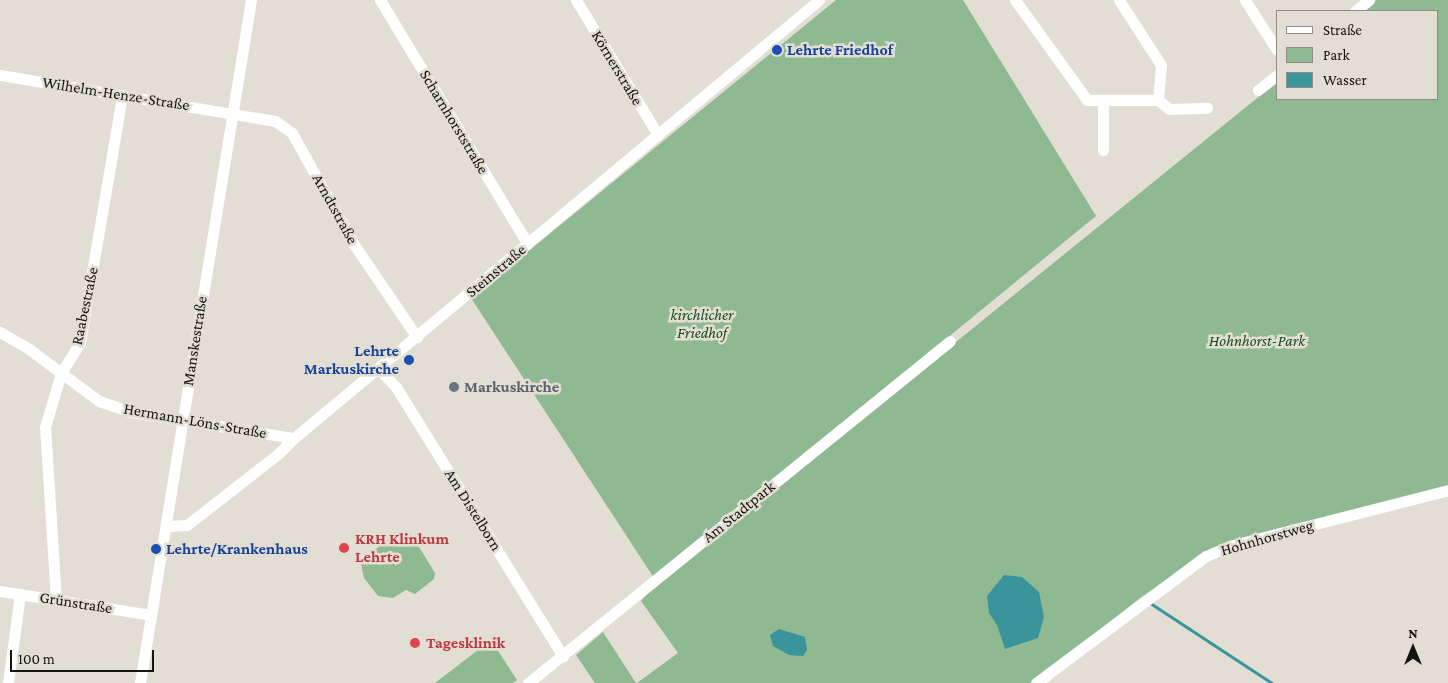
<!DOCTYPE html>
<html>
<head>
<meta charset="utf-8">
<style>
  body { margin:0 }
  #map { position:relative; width:1448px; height:683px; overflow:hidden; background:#e3ded3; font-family:"Crimson Pro",serif }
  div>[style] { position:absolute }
  .green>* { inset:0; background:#8eb991 }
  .water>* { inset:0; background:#3a949c }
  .stream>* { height:3px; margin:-1.5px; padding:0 1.5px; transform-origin:1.5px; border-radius:1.5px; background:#3a949c }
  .minor>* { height:11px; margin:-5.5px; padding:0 5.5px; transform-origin:5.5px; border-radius:5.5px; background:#fff }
  .dots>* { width:14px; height:14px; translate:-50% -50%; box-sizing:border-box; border:2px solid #e3ded3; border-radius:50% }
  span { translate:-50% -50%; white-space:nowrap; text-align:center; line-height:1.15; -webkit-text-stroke:5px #e3ded3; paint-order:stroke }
  .transit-label { font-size:16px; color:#164399; font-weight:700 }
  .left { translate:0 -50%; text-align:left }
  .right { translate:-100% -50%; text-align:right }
  .street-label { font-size:16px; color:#161410 }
  .park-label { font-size:16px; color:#174d21; font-style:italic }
  .worship-label { font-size:16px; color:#5b616d; font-weight:700 }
  .health-label { font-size:16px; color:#be3a42; font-weight:700 }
  .legend { position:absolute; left:1276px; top:10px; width:162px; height:90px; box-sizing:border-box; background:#e3ded3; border:1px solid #918d85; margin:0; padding:6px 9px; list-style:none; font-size:15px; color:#161410 }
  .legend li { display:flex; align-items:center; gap:10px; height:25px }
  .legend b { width:25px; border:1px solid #918d85 }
  .north { position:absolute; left:1388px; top:623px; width:50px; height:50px; -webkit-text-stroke:4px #e3ded3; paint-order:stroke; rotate:0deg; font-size:14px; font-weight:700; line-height:20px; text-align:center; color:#161410 }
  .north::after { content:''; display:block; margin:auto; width:18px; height:22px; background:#161410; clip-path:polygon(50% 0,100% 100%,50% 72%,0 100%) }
  .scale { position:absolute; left:10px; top:650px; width:144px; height:22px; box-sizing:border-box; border:2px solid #161410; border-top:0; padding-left:6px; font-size:15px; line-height:18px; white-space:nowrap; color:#161410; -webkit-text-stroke:4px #e3ded3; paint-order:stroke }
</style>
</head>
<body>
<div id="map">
  <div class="green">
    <i style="clip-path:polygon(836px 0,963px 0,1096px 216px,654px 578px,471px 298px)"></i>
    <i style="clip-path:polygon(1375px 0,1448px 0,1448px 487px,1212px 548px,1140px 598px,1033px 683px,637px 683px,678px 653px,641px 601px,652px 588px,1277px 82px,1277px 99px,1437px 99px,1437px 11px,1365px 11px)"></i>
    <i style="clip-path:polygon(406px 531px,411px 534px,435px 573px,434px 579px,415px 594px,406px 590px,393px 598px,378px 596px,364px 578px,361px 564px,364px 558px,399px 532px)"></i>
    <i style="clip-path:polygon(603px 632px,636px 683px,595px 683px,576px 655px)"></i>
    <i style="clip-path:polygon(491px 640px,517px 680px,513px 683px,435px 683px)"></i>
  </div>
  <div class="water">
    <i style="clip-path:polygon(1004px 575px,1022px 577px,1039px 592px,1044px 617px,1038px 638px,1005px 649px,997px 625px,989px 613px,987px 596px)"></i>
    <i style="clip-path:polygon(779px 629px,805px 637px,807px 650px,803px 656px,789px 655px,773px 646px,770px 635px)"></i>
  </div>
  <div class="stream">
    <i style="left:1150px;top:603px;width:146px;rotate:33.3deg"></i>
  </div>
  <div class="minor">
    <i style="left:380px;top:0;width:285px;rotate:58.8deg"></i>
    <i style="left:576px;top:0;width:158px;rotate:58.7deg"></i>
    <i style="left:1015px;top:0;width:123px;rotate:54.2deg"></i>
    <i style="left:1087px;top:100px;width:71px"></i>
    <i style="left:1158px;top:100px;width:35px;rotate:-85deg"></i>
    <i style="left:1161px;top:65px;width:77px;rotate:-122.9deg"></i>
    <i style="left:1245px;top:0;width:59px;rotate:57.4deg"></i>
    <i style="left:1355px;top:11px;width:18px;rotate:-38deg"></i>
    <i style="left:0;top:75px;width:279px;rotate:9.5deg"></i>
    <i style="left:275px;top:121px;width:21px;rotate:35deg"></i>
    <i style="left:292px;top:133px;width:126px;rotate:61deg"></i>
    <i style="left:353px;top:243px;width:114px;rotate:55.8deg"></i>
    <i style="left:1258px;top:90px;width:24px;rotate:-38deg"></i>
    <i style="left:1158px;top:100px;width:14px;rotate:39deg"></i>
    <i style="left:1169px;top:109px;width:38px;rotate:-2deg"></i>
    <i style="left:1103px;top:101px;width:49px;rotate:90deg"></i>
    <i style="left:0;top:332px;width:34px;rotate:30deg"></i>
    <i style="left:29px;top:349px;width:87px;rotate:36.6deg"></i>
    <i style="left:99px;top:401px;width:34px;rotate:19deg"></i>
    <i style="left:131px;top:412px;width:165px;rotate:9.1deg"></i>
    <i style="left:379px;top:369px;width:25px;rotate:47deg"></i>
    <i style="left:396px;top:387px;width:317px;rotate:58.2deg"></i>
    <i style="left:167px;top:526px;width:20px;rotate:-3deg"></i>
    <i style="left:187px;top:525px;width:117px;rotate:-38deg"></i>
    <i style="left:279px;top:453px;width:21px;rotate:-45deg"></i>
    <i style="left:294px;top:438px;width:684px;rotate:-39.84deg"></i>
    <i style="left:0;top:591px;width:153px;rotate:9deg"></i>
    <i style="left:56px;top:600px;width:173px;rotate:-93.6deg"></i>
    <i style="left:45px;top:427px;width:56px;rotate:-73.5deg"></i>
    <i style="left:61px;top:373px;width:36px;rotate:-58deg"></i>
    <i style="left:80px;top:342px;width:250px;rotate:-80.3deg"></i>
    <i style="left:8px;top:683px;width:90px;rotate:-82.3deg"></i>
    <i style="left:140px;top:683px;width:692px;rotate:-80.77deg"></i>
    <i style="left:528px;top:683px;width:543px;rotate:-39.02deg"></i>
    <i style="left:1036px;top:683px;width:212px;rotate:-36.8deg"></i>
    <i style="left:1206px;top:556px;width:25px;rotate:-23deg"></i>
    <i style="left:1229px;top:546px;width:226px;rotate:-14.3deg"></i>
  </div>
  <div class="dots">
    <i style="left:777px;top:50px;background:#1a4fb4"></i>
    <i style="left:409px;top:360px;background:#1a4fb4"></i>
    <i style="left:454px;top:387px;background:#6b7280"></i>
    <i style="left:344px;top:548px;background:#e0444e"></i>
    <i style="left:156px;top:549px;background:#1a4fb4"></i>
    <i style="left:415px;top:643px;background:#e0444e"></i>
  </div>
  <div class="transit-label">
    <span class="left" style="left:787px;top:50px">Lehrte Friedhof</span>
    <span class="right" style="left:399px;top:360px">Lehrte<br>Markuskirche</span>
    <span class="left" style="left:166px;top:549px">Lehrte/Krankenhaus</span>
  </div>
  <div class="street-label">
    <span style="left:617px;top:68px;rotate:59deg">Körnerstraße</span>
    <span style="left:116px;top:94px;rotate:9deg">Wilhelm-Henze-Straße</span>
    <span style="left:454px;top:122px;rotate:59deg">Scharnhorststraße</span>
    <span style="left:335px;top:209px;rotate:61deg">Arndtstraße</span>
    <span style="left:496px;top:271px;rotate:-40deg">Steinstraße</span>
    <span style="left:85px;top:306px;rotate:-78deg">Raabestraße</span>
    <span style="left:195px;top:341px;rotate:-81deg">Manskestraße</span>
    <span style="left:195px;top:421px;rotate:10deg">Hermann-Löns-Straße</span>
    <span style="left:473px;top:510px;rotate:58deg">Am Distelborn</span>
    <span style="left:739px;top:512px;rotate:-39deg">Am Stadtpark</span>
    <span style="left:1267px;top:538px;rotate:-16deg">Hohnhorstweg</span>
    <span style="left:76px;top:603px;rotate:9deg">Grünstraße</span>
  </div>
  <div class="park-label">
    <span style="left:702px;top:324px">kirchlicher<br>Friedhof</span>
    <span style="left:1257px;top:341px">Hohnhorst-Park</span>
  </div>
  <div class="worship-label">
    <span class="left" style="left:464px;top:387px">Markuskirche</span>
  </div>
  <div class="health-label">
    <span class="left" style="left:355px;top:548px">KRH Klinkum<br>Lehrte</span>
    <span class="left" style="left:426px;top:643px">Tagesklinik</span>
  </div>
  <ul class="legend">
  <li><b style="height:6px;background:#fff"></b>Straße</li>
  <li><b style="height:14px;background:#8eb991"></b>Park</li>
  <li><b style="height:14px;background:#3a949c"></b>Wasser</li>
  </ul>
  <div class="north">N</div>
  <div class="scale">100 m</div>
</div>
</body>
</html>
